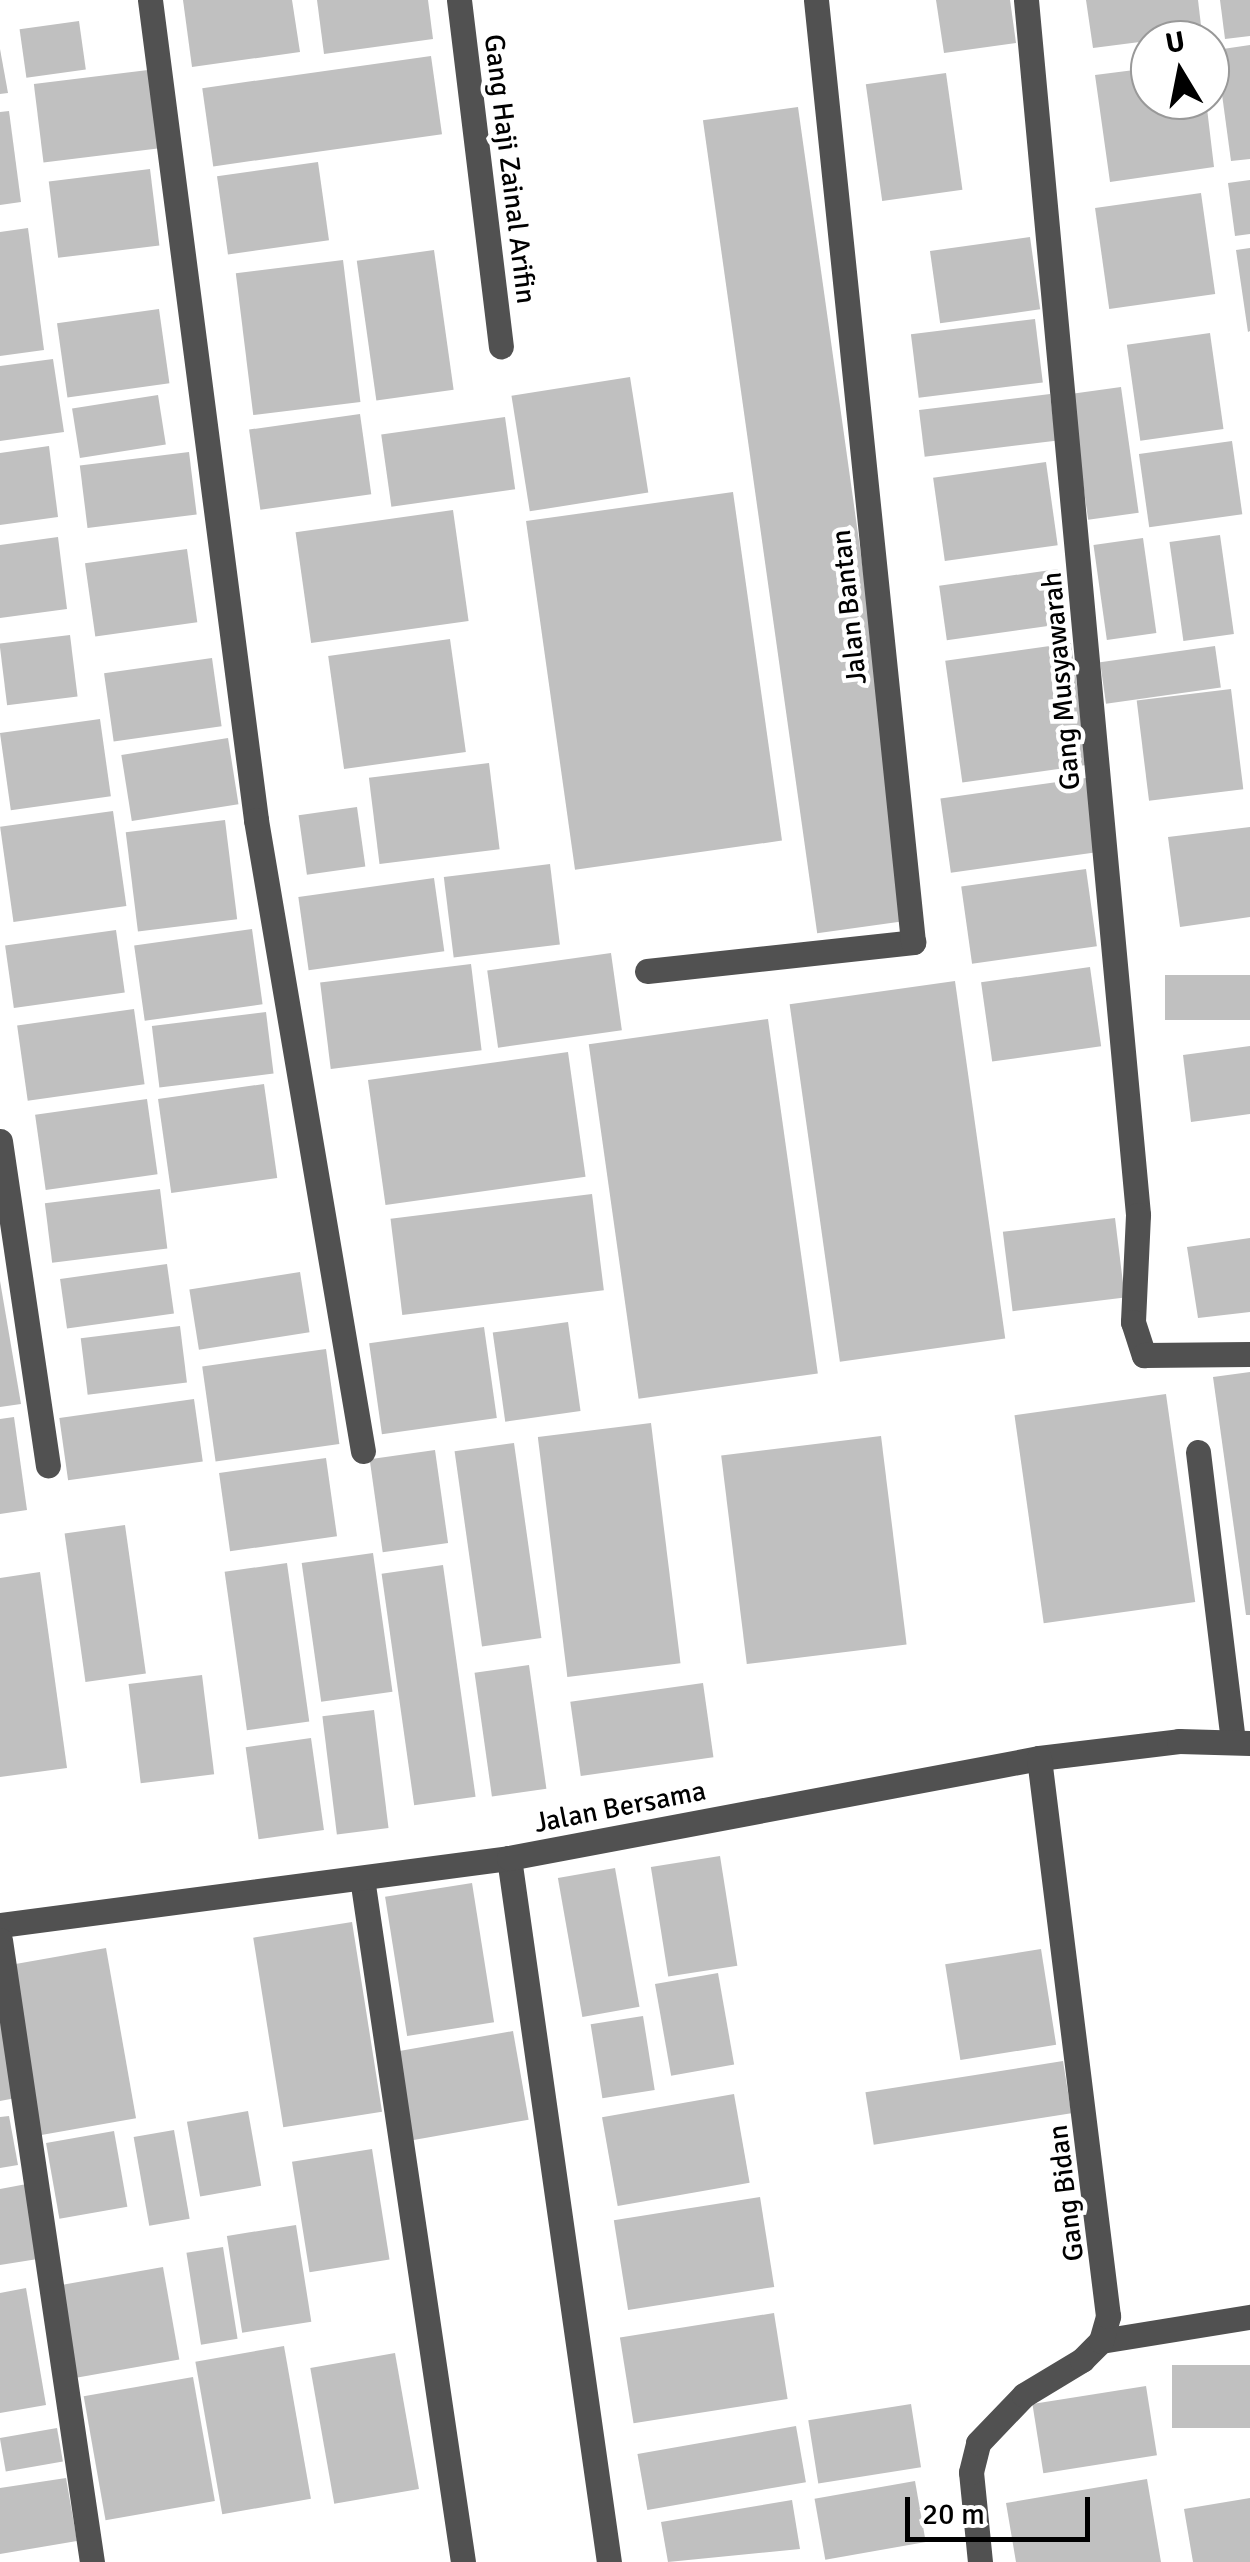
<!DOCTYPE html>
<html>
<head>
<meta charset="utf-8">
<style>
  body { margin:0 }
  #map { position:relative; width:1250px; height:2562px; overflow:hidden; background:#fff; font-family:Signika,sans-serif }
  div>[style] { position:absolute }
  .building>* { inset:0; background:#c0c0c0; transform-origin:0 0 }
  .minor>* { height:25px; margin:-12.5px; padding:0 12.5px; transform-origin:12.5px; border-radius:12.5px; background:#515151 }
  span { translate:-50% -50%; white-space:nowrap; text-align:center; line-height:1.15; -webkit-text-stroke:9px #fff; paint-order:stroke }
  .street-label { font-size:28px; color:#000 }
  .north { position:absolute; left:1130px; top:20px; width:100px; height:100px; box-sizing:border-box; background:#fff; border:2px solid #999; border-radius:50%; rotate:350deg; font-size:28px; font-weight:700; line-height:40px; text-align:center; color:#000 }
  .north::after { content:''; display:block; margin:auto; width:35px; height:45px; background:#000; clip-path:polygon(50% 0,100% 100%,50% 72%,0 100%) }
  .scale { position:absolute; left:905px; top:2497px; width:185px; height:45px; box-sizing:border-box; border:5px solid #000; border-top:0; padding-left:12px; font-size:30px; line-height:35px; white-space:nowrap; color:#000; -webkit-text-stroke:8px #fff; paint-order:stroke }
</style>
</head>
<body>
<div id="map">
  <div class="building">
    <i style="clip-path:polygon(183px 0,292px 0,300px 52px,192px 67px)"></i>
    <i style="clip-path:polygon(317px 0,428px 0,433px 39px,324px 54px)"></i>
    <i style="clip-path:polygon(936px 0,1010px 0,1016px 43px,944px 53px)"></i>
    <i style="clip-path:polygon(1086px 0,1198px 0,1202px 34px,1093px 48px)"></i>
    <i style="clip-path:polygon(1220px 0,1250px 0,1250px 36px,1225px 39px)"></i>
    <i style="left:79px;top:21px;width:49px;height:60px;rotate:82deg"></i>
    <i style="clip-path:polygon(1250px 45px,1250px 159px,1231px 161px,1216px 50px)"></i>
    <i style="clip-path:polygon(0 49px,8px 93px,0 94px)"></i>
    <i style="left:431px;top:56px;width:79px;height:231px;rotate:82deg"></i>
    <i style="clip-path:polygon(1150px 68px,1150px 100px,1206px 100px,1214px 167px,1110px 182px,1095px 75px)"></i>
    <i style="left:148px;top:70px;width:79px;height:115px;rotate:83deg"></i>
    <i style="left:946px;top:73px;width:118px;height:81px;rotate:82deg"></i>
    <i style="left:798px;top:107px;width:821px;height:96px;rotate:82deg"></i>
    <i style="clip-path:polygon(9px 111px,21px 202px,0 205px,0 112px)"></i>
    <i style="left:318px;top:162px;width:79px;height:102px;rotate:82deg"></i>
    <i style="left:150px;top:169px;width:77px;height:102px;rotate:83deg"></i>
    <i style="clip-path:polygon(1250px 180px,1250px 234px,1235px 236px,1228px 183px)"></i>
    <i style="left:1201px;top:193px;width:102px;height:107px;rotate:82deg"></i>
    <i style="clip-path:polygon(28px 228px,44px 350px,0 356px,0 232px)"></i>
    <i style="left:1030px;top:237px;width:73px;height:101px;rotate:82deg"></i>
    <i style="clip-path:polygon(1250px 248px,1250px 331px,1248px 332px,1236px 250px)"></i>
    <i style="left:434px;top:250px;width:141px;height:78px;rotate:82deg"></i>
    <i style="left:343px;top:260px;width:143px;height:108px;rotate:83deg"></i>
    <i style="left:159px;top:309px;width:75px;height:103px;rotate:82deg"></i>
    <i style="left:1035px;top:319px;width:64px;height:125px;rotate:83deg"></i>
    <i style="left:1210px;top:333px;width:97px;height:84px;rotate:82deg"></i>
    <i style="clip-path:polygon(53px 359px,64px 432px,0 441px,0 366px)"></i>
    <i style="left:630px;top:377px;width:117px;height:120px;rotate:81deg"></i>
    <i style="left:1121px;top:387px;width:127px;height:51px;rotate:82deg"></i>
    <i style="left:1050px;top:394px;width:47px;height:132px;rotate:83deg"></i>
    <i style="left:158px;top:395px;width:50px;height:87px;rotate:81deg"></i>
    <i style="left:360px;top:414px;width:81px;height:112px;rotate:82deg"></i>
    <i style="left:505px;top:417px;width:73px;height:125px;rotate:82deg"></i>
    <i style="left:1232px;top:441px;width:74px;height:94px;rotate:82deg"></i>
    <i style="clip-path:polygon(49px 446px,58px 517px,0 525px,0 453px)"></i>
    <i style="left:189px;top:452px;width:63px;height:110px;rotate:83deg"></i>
    <i style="left:1046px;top:462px;width:84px;height:114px;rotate:82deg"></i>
    <i style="left:733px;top:492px;width:352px;height:209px;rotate:82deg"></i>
    <i style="left:453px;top:510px;width:112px;height:159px;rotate:82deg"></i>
    <i style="left:1220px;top:535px;width:100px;height:51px;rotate:82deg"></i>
    <i style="clip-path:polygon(58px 537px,67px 609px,0 618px,0 545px)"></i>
    <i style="left:1143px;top:538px;width:96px;height:50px;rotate:82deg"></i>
    <i style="left:187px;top:549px;width:74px;height:103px;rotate:82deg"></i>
    <i style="left:1058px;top:569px;width:55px;height:120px;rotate:82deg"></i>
    <i style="left:70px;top:635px;width:62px;height:71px;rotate:83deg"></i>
    <i style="left:450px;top:639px;width:114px;height:123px;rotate:82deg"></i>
    <i style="left:1071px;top:643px;width:123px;height:127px;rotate:82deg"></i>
    <i style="left:1215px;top:646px;width:42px;height:116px;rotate:82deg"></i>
    <i style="left:212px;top:658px;width:69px;height:109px;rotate:82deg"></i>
    <i style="left:1231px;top:689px;width:101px;height:95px;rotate:83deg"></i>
    <i style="left:100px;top:719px;width:78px;height:101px;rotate:82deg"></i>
    <i style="left:228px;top:738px;width:67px;height:108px;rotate:81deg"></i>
    <i style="left:489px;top:763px;width:87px;height:121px;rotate:83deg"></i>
    <i style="left:1086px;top:778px;width:75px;height:147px;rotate:82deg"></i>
    <i style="left:357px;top:807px;width:60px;height:59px;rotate:82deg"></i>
    <i style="left:113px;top:811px;width:96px;height:114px;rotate:82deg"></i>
    <i style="left:225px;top:820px;width:100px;height:100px;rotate:83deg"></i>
    <i style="clip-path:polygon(1250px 827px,1250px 917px,1180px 927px,1168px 837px)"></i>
    <i style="left:550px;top:864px;width:81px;height:107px;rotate:83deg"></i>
    <i style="left:1086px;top:869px;width:78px;height:126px;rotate:82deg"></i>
    <i style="left:434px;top:878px;width:74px;height:137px;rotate:82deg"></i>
    <i style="left:252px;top:929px;width:76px;height:119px;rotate:82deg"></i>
    <i style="left:116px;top:930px;width:63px;height:112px;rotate:82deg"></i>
    <i style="left:611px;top:953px;width:78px;height:125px;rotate:82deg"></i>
    <i style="left:471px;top:964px;width:87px;height:152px;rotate:83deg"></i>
    <i style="left:1090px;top:967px;width:80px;height:110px;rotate:82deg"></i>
    <i style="left:1250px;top:975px;width:45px;height:85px;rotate:90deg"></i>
    <i style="left:955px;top:981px;width:361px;height:167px;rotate:82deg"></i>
    <i style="left:134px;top:1009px;width:76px;height:118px;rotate:82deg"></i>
    <i style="left:266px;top:1012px;width:62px;height:115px;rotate:83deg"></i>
    <i style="left:768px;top:1019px;width:358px;height:181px;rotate:82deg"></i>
    <i style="clip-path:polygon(1250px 1046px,1250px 1114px,1191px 1122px,1183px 1055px)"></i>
    <i style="left:568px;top:1052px;width:126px;height:202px;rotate:82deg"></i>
    <i style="left:264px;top:1084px;width:95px;height:107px;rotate:82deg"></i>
    <i style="left:147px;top:1099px;width:76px;height:113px;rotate:82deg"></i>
    <i style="left:160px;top:1189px;width:60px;height:116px;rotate:83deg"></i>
    <i style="left:592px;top:1194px;width:97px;height:203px;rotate:83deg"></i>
    <i style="left:1115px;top:1218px;width:80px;height:113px;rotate:83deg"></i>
    <i style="clip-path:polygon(1250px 1238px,1250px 1312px,1198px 1318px,1187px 1247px)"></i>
    <i style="left:167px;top:1264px;width:50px;height:108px;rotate:82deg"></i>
    <i style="left:300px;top:1272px;width:61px;height:112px;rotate:81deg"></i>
    <i style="clip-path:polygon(0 1281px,21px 1404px,0 1407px)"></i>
    <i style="left:568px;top:1322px;width:90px;height:76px;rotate:82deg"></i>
    <i style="left:180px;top:1326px;width:57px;height:100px;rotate:83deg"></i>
    <i style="left:484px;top:1327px;width:92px;height:116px;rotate:82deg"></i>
    <i style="left:326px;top:1349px;width:96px;height:125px;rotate:82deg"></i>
    <i style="clip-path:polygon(1250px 1372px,1250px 1615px,1246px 1615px,1213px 1377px)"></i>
    <i style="left:1166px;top:1394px;width:210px;height:153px;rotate:82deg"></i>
    <i style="left:194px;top:1399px;width:63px;height:136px;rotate:82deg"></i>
    <i style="clip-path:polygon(14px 1417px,27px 1510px,0 1514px,0 1419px)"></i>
    <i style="left:651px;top:1423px;width:242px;height:114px;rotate:83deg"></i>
    <i style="left:881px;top:1436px;width:210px;height:161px;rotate:83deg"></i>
    <i style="left:514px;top:1443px;width:197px;height:60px;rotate:82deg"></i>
    <i style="left:435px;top:1450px;width:94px;height:66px;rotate:82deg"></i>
    <i style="left:326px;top:1458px;width:79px;height:108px;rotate:82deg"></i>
    <i style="left:125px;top:1525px;width:150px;height:61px;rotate:82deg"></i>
    <i style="left:373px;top:1553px;width:140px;height:72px;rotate:82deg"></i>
    <i style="left:287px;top:1563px;width:160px;height:63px;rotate:82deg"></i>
    <i style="left:443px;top:1565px;width:234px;height:62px;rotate:82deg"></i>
    <i style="clip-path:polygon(40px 1572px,67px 1768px,0 1777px,0 1578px)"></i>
    <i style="left:529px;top:1665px;width:125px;height:55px;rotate:82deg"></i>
    <i style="left:202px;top:1675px;width:100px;height:74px;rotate:83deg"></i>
    <i style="left:703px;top:1683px;width:75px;height:134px;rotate:82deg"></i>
    <i style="left:374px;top:1710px;width:119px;height:52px;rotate:83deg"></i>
    <i style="left:311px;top:1738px;width:93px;height:66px;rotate:82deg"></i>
    <i style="left:720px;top:1856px;width:111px;height:70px;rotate:81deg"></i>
    <i style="left:615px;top:1868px;width:141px;height:58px;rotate:80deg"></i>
    <i style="left:472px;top:1883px;width:141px;height:88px;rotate:81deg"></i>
    <i style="left:352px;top:1922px;width:192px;height:100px;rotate:81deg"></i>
    <i style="left:106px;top:1948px;width:173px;height:99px;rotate:80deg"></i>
    <i style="left:1041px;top:1949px;width:97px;height:97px;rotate:81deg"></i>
    <i style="left:718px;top:1973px;width:93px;height:64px;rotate:80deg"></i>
    <i style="clip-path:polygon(0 1993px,21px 2097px,0 2101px)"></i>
    <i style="left:643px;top:2016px;width:75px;height:53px;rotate:81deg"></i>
    <i style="left:513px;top:2031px;width:90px;height:124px;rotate:80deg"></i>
    <i style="left:1063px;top:2061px;width:53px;height:200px;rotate:81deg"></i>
    <i style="left:734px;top:2094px;width:90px;height:134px;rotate:80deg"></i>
    <i style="left:248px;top:2111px;width:76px;height:62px;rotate:80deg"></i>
    <i style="clip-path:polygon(9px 2116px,18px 2165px,0 2168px,0 2117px)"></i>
    <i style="left:174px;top:2130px;width:90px;height:41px;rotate:80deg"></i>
    <i style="left:114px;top:2131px;width:77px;height:69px;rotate:80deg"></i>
    <i style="left:372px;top:2149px;width:112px;height:81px;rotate:81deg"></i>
    <i style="clip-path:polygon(32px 2183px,44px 2258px,0 2265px,0 2189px)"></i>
    <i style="left:760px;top:2197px;width:91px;height:148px;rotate:81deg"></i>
    <i style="left:296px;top:2225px;width:98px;height:70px;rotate:81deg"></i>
    <i style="left:223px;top:2247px;width:93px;height:37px;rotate:81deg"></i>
    <i style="left:163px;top:2267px;width:94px;height:109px;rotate:80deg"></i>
    <i style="clip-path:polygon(26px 2288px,46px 2405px,0 2413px,0 2293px)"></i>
    <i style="left:774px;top:2313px;width:87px;height:156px;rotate:81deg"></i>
    <i style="left:284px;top:2346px;width:155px;height:90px;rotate:80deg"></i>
    <i style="left:395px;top:2353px;width:138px;height:86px;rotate:80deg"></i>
    <i style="left:1250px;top:2365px;width:63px;height:78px;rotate:90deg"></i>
    <i style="left:193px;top:2377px;width:126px;height:111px;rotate:80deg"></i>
    <i style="left:1146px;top:2386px;width:70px;height:115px;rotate:81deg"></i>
    <i style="left:911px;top:2404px;width:64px;height:104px;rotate:81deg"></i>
    <i style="left:796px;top:2426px;width:57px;height:161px;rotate:80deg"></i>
    <i style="left:57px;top:2428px;width:34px;height:58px;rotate:80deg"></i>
    <i style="clip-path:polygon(66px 2478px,77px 2541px,0 2554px,0 2488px)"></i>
    <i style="clip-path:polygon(1147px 2479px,1161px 2562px,1016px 2562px,1006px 2503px)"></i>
    <i style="left:915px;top:2481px;width:62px;height:102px;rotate:80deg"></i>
    <i style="clip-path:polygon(1250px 2498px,1250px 2562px,1193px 2562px,1184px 2509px)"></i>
    <i style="clip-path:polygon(792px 2500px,800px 2549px,668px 2562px,661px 2522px)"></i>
  </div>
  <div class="minor">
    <i style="left:150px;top:0;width:827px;rotate:82.63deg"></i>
    <i style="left:256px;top:820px;width:640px;rotate:80.38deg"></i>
    <i style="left:459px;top:0;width:349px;rotate:83.1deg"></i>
    <i style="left:1026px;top:0;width:1220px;rotate:84.73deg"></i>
    <i style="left:1138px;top:1215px;width:107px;rotate:92.7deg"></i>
    <i style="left:1133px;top:1322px;width:35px;rotate:72deg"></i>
    <i style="left:1144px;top:1355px;width:106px;rotate:-0.5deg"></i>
    <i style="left:647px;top:971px;width:268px;rotate:-6.2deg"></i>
    <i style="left:913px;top:942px;width:947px;rotate:-95.88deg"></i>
    <i style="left:0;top:1141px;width:328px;rotate:81.6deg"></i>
    <i style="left:1198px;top:1452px;width:291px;rotate:83.1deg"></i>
    <i style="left:509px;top:1858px;width:711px;rotate:81.92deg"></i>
    <i style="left:362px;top:1878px;width:691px;rotate:81.6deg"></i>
    <i style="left:0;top:1925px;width:513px;rotate:-7.5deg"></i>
    <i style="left:509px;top:1858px;width:539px;rotate:-10.68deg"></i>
    <i style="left:1039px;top:1758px;width:141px;rotate:-6.9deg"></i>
    <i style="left:1179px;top:1741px;width:71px;rotate:1.6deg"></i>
    <i style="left:0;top:1940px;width:629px;rotate:81.59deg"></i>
    <i style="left:1101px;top:2341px;width:151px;rotate:-9.2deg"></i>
    <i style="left:980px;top:2562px;width:90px;rotate:-95.7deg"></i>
    <i style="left:971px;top:2472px;width:30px;rotate:-76deg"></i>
    <i style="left:978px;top:2443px;width:66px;rotate:-46.2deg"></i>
    <i style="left:1024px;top:2395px;width:68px;rotate:-31.1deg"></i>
    <i style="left:1082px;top:2360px;width:27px;rotate:-45deg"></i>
    <i style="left:1101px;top:2341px;width:26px;rotate:-74deg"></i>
    <i style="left:1108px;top:2316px;width:562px;rotate:-97.05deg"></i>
  </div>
  <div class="street-label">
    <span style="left:510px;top:169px;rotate:83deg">Gang Haji Zainal Arifin</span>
    <span style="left:849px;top:607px;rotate:-96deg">Jalan Bantan</span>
    <span style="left:1061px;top:681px;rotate:-95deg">Gang Musyawarah</span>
    <span style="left:620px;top:1807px;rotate:-11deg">Jalan Bersama</span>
    <span style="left:1066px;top:2193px;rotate:-97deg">Gang Bidan</span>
  </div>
  <div class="north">U</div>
  <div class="scale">20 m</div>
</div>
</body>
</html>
